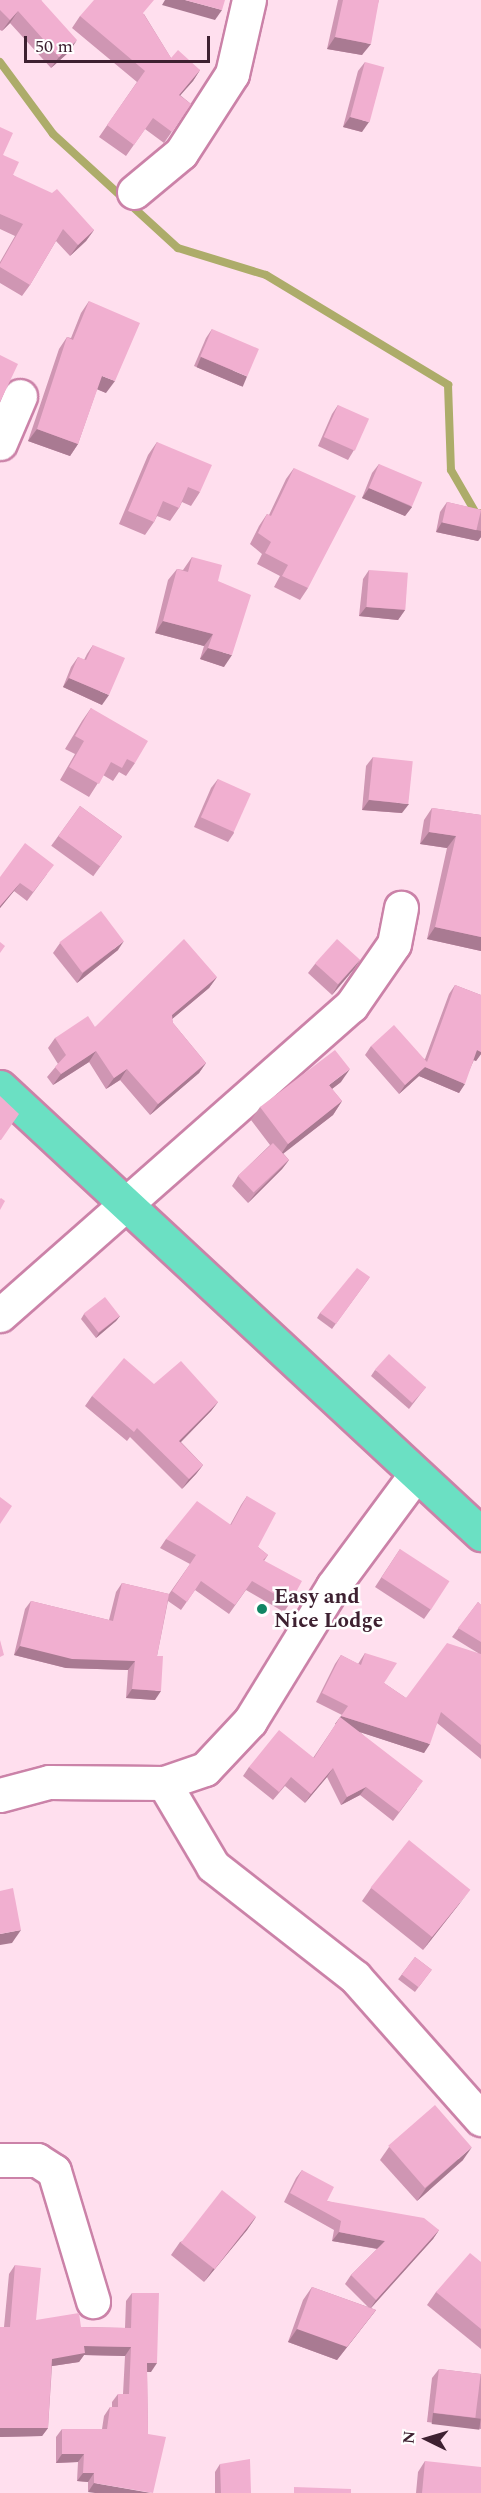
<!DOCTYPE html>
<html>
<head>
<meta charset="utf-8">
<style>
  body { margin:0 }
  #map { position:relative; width:481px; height:2493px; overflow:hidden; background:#ffdfee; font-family:Spectral,serif }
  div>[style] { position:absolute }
  .stream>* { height:8px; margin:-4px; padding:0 4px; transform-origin:4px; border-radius:4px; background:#adac6a }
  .roads { filter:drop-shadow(2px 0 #cb82a8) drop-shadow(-2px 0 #cb82a8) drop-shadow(0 2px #cb82a8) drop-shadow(0 -2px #cb82a8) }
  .minor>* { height:33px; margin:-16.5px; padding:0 16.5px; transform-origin:16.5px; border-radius:16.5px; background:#fff }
  .major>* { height:33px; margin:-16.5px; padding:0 16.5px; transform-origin:16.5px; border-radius:16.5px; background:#6be0c3 }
  .wall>* { inset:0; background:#cf96b3; transform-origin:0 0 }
  .shaded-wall>* { inset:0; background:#a97a92; transform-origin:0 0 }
  .building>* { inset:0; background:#f1afd0; transform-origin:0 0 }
  .dots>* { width:16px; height:16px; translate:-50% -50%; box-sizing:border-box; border:3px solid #fff; border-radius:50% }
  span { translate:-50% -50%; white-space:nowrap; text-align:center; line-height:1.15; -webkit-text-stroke:5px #fff; paint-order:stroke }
  .poi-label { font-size:21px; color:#3e2131; font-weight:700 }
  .left { translate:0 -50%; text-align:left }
  .north { position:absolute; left:397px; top:2409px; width:60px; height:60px; -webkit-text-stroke:4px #fff; paint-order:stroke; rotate:275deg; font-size:16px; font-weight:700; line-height:24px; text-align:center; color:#3e2131 }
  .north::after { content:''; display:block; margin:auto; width:21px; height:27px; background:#3e2131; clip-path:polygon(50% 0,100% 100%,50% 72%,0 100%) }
  .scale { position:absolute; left:24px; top:36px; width:186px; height:27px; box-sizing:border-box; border:3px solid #3e2131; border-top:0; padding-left:8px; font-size:18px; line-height:21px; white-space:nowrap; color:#3e2131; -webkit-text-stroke:4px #fff; paint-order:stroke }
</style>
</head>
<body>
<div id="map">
  <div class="stream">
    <i style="left:0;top:62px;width:89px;rotate:53.6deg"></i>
    <i style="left:53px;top:134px;width:169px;rotate:42.4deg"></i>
    <i style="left:178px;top:248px;width:92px;rotate:17.1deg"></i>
    <i style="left:266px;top:275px;width:213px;rotate:31.1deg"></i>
    <i style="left:448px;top:385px;width:85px;rotate:88deg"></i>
    <i style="left:451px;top:470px;width:52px;rotate:60deg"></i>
    <i style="left:477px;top:515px;width:4px;rotate:-27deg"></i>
  </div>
  <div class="roads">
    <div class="minor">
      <i style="left:134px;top:192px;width:61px;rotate:-39.7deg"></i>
      <i style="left:181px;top:153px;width:94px;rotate:-57.2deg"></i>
      <i style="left:232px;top:74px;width:76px;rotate:-77.1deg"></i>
      <i style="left:0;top:443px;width:51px;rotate:-66.9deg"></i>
      <i style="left:0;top:1315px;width:468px;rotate:-41.4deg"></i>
      <i style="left:351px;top:1006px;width:75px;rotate:-55.3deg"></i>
      <i style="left:394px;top:944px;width:37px;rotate:-79deg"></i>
      <i style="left:164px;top:1783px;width:96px;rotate:59.4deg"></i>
      <i style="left:213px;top:1866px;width:180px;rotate:38deg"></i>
      <i style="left:355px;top:1977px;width:190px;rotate:48.4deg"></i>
      <i style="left:0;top:1795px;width:51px;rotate:-14.9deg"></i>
      <i style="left:49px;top:1782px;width:115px;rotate:0.5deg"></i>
      <i style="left:164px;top:1783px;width:43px;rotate:-18.9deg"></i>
      <i style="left:205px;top:1769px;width:66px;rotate:-46.8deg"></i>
      <i style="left:250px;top:1721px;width:158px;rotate:-58.4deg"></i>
      <i style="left:333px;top:1586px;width:139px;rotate:-53.5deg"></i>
      <i style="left:0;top:2160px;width:37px"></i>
      <i style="left:37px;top:2160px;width:20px;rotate:33deg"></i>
      <i style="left:54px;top:2171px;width:136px;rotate:73.3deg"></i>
    </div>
    <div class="major">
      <i style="left:0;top:1087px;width:657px;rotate:42.9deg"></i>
    </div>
  </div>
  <div class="wall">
    <i style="clip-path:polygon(0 0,41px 0,69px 52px,51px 68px,10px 23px,2px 31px,0 30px)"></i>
    <i style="clip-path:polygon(338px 0,379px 0,362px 55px,327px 49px)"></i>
    <i style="clip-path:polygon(144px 14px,171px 58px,200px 70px,193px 81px,180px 95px,191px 104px,164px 143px,145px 129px,126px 156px,99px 137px,137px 82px,72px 28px,80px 16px)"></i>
    <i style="clip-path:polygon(365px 62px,362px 132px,343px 127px,358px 71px)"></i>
    <i style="clip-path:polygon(0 127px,3px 155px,13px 175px,94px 230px,86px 241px,70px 256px,56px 241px,30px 285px,22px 296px,0 283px,0 262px,15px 236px,0 229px)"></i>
    <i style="clip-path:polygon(89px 301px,106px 393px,97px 389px,78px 444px,70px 456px,28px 441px,59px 349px,67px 337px,71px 338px,81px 313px)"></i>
    <i style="clip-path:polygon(212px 329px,241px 386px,194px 366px,206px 338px)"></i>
    <i style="clip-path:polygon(338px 405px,354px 450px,348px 460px,318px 446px,332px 414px)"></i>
    <i style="clip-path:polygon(157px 442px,200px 492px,191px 506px,182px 502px,179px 508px,170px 521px,157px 516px,154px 522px,145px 535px,119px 524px,148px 455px)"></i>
    <i style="clip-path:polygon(379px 464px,412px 507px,405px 516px,362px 498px,372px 473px)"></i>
    <i style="clip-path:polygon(294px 468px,308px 588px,300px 600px,274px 587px,280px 576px,257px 564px,262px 554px,250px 544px,259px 526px,267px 514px,269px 515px,286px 479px)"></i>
    <i style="clip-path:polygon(447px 502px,481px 510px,481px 537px,478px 541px,436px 532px,440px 512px)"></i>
    <i style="clip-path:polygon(192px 557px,218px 581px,224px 667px,200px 659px,204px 646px,155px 633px,168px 580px,177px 569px,183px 570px)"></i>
    <i style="clip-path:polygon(369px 570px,405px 610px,398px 620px,359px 616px,363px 579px)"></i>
    <i style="clip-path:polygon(93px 645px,102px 705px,63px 687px,71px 667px,78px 657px,84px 660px,87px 654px)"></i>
    <i style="clip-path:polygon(91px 708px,135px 763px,126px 776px,119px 772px,113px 781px,103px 775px,89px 797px,60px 780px,75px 754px,65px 749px,82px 721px)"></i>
    <i style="clip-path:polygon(373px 757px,402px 813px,362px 810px,366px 766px)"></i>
    <i style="clip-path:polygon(218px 779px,234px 833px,228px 842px,194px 827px,211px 788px)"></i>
    <i style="left:80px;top:806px;width:52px;height:49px;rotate:36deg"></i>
    <i style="clip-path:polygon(432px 808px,481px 815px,481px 951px,427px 939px,447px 848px,420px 844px,424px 820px)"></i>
    <i style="clip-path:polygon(47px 874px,27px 901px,14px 891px,0 908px,0 877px)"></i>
    <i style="clip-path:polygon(60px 943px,118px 950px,77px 983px,53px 953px)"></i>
    <i style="clip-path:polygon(360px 960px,354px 969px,332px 995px,308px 973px,315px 964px)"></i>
    <i style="clip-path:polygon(217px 977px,209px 988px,172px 1019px,173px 1023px,206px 1063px,199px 1073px,150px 1115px,120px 1080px,106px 1089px,89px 1062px,53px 1085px,47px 1077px,58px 1064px,48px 1048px,55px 1038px,95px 1027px)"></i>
    <i style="clip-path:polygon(455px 985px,481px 995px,481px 1054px,476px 1061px,474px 1060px,459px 1093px,419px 1076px,399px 1094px,365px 1055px,371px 1046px,425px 1059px,449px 994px)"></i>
    <i style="clip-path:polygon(341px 1082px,332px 1089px,342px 1101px,333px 1115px,283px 1153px,289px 1160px,282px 1169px,248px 1203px,232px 1186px,238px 1176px,270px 1145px,251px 1120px,260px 1107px)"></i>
    <i style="clip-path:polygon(370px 1277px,332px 1329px,317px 1318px,320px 1313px)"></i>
    <i style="clip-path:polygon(84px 1314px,120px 1316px,116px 1321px,96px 1338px,81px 1319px)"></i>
    <i style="clip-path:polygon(375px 1370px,426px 1387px,409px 1409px,371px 1376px)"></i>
    <i style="clip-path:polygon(154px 1384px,218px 1402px,211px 1411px,181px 1442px,203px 1465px,196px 1474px,182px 1489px,130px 1437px,127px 1441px,85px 1406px,92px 1396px)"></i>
    <i style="clip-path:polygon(247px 1496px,258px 1547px,268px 1555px,264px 1561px,290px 1603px,284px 1612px,246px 1590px,229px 1614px,195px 1590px,181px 1610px,168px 1601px,157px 1656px,155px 1700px,126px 1698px,128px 1670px,66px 1668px,14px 1655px,25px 1609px,31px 1601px,109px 1620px,116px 1592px,122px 1583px,169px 1594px,190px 1564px,160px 1548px,166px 1539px,230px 1525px,241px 1505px)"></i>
    <i style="clip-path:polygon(400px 1549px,431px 1609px,424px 1619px,375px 1587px)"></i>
    <i style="clip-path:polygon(478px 1602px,481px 1605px,481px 1759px,437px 1723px,424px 1753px,360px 1732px,417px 1789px,393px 1821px,360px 1795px,341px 1805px,327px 1777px,305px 1803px,285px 1786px,273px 1800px,243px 1776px,249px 1767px,313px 1758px,342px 1715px,316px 1702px,335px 1664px,341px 1655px,358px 1664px,365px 1653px,384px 1683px,406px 1698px,478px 1653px,452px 1637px)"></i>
    <i style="clip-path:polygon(371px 1888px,460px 1903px,423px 1950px,362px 1901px)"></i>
    <i style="left:415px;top:1957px;width:21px;height:28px;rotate:37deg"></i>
    <i style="clip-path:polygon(389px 2147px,463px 2160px,417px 2201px,380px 2160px)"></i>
    <i style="clip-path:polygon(302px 2170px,327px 2201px,439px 2230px,433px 2239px,371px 2308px,376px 2310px,337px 2360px,288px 2342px,303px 2300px,312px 2287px,368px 2307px,345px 2284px,351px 2275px,377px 2249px,332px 2241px,334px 2230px,284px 2202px,296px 2178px)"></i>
    <i style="clip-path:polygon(256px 2217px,247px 2230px,204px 2282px,171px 2255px,180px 2242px)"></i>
    <i style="clip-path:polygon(481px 2262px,481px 2349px,427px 2305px,436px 2292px)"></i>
    <i style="clip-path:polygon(15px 2265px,36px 2320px,81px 2327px,125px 2328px,126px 2301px,132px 2293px,151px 2372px,147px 2372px,148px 2434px,88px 2492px,88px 2482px,77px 2481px,78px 2462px,56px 2463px,56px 2437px,62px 2429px,102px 2429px,104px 2416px,110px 2407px,112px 2407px,112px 2402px,118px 2394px,123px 2394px,125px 2356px,84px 2355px,79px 2362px,52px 2366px,48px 2428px,42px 2436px,0 2437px,0 2327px,4px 2327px,9px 2274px)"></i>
    <i style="clip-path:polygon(439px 2369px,481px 2374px,481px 2429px,427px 2422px,432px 2378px)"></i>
    <i style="clip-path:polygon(425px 2461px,481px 2493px,416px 2493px,418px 2472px)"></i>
    <i style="clip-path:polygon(220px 2464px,251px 2493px,215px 2493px,215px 2472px)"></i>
  </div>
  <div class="shaded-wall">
    <i style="clip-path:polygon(165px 0,185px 0,222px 10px,215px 20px,162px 5px)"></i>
    <i style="clip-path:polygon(18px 11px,10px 23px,2px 31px,10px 20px)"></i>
    <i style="clip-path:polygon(335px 37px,371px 44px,362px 55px,327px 49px)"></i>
    <i style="clip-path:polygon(77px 40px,69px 52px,51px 68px,59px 57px)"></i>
    <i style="clip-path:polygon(200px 70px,193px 81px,171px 106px,179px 95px)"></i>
    <i style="clip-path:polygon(350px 117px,369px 122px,362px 132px,343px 127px)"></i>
    <i style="clip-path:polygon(94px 230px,86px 241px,70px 256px,78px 245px)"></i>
    <i style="left:201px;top:357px;width:50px;height:11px;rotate:23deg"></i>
    <i style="clip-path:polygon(102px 376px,115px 381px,106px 393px,94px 388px)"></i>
    <i style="clip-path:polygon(37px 429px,78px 444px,70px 456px,28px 441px)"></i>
    <i style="clip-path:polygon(369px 488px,412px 507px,405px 516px,362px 498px)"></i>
    <i style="clip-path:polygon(442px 522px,481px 531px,481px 537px,478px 541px,436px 532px)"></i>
    <i style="clip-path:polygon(366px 607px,405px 610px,398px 620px,359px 616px)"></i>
    <i style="clip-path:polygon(163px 621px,213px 634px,204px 646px,155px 633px)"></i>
    <i style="clip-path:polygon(208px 648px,232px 655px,224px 667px,200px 659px)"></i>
    <i style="clip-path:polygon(69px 678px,109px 695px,102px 705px,63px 687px)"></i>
    <i style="clip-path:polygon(369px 800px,409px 804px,402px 813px,362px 810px)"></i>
    <i style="clip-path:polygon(429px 832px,456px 836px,447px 848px,420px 844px)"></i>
    <i style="clip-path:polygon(20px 883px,14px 891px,0 908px,0 906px)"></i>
    <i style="clip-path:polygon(435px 927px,481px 937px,481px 951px,427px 939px)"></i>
    <i style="clip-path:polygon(124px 941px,118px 950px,77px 983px,83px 973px)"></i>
    <i style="clip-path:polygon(360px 960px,354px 969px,332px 995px,338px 985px)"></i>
    <i style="clip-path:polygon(217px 977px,209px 988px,165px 1025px,172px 1015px)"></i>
    <i style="clip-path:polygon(477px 1050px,481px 1052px,481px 1054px,476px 1061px,471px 1059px)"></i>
    <i style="clip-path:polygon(96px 1051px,89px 1062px,53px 1085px,61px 1074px)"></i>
    <i style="clip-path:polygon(206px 1063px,199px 1073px,150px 1115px,158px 1104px)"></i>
    <i style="clip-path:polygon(425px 1067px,465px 1084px,459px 1093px,419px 1076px,399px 1094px,405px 1085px)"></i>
    <i style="clip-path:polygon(127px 1069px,120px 1080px,106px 1089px,114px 1078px)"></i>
    <i style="clip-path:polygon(350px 1069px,341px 1082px,320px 1098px,329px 1085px)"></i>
    <i style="clip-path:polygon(342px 1101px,333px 1115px,279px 1157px,288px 1144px)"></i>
    <i style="clip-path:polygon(289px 1160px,282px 1169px,248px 1203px,255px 1194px)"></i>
    <i style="clip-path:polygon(120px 1316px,116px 1321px,96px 1338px,99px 1333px)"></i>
    <i style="clip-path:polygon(218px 1402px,211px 1411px,173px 1450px,179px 1441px)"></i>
    <i style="clip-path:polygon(203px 1465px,196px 1474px,182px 1489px,189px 1479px)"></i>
    <i style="clip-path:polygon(20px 1646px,135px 1661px,128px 1670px,66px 1668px,14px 1655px)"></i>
    <i style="clip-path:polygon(132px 1689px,161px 1691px,155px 1700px,126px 1698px)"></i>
    <i style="clip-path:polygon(341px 1716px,430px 1744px,424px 1753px,335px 1724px)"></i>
    <i style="clip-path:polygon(333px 1768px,327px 1777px,305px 1803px,311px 1794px)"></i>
    <i style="clip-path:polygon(366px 1787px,360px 1795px,341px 1805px,347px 1797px)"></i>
    <i style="clip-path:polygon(470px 1890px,460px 1903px,423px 1950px,432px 1937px)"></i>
    <i style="clip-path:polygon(21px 1930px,12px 1943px,0 1945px,0 1934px)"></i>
    <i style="clip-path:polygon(472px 2147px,463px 2160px,417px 2201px,426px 2188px)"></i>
    <i style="clip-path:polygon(256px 2217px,247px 2230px,204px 2282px,213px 2269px)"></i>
    <i style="clip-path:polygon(439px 2230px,433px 2239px,370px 2309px,376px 2300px)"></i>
    <i style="clip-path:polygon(339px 2232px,385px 2241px,379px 2249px,332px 2241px)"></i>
    <i style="clip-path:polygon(376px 2310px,337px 2360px,288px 2342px,297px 2329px)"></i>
    <i style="clip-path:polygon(84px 2346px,131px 2347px,125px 2356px,84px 2355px,79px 2362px,46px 2367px,52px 2359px)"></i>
    <i style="clip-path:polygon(147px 2363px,157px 2363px,151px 2372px,141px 2372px)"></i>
    <i style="left:433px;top:2413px;width:48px;height:11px;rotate:7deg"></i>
    <i style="clip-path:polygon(0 2428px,48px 2428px,42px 2436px,0 2437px)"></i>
    <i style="clip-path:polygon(62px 2454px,84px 2454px,78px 2462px,56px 2463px)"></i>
    <i style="clip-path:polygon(83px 2473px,94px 2473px,88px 2482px,77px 2481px)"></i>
    <i style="clip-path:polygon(94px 2483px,151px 2493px,95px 2493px,88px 2492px)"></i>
  </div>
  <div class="building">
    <i style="clip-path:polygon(0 0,41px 0,77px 40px,59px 57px,18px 11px,10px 20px,0 10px)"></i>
    <i style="clip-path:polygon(94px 0,154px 0,143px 13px,171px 58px,178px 50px,200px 70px,179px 95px,191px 104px,172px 132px,153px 118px,134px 145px,107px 125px,145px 71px,80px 16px)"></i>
    <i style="clip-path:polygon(185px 0,225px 0,222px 10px)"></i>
    <i style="clip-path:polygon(343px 0,379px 0,371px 44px,335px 37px)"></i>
    <i style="left:365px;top:62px;width:20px;height:57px;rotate:15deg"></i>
    <i style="clip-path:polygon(0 127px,13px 133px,3px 155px,19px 162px,13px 175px,52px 193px,57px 189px,94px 230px,78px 245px,63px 229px,30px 285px,0 267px,0 264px,23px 224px,0 214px)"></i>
    <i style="clip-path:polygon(89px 301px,140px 323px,115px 381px,102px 376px,78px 444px,37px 429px,67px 337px,73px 340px)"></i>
    <i style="left:212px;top:329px;width:51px;height:30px;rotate:23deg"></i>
    <i style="clip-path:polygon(0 355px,18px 364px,0 402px)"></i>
    <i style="left:338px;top:405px;width:34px;height:35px;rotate:24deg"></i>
    <i style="clip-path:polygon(157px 442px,212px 465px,200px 492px,188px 487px,179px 508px,163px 501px,154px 522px,128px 511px)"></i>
    <i style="left:379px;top:464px;width:47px;height:26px;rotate:23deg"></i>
    <i style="clip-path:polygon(294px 468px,356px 496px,308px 588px,282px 576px,288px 565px,265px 553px,271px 542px,258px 533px,267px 514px,271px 516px)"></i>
    <i style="left:447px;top:502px;width:35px;height:21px;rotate:13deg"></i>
    <i style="clip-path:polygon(192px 557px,222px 565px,218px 581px,251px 595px,232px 655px,208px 648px,213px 634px,163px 621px,177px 569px,188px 572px)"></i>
    <i style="left:369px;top:570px;width:39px;height:37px;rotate:4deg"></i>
    <i style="clip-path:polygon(93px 645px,125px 658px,109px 695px,69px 678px,78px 657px,86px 660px)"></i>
    <i style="clip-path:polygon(91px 708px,148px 741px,135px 763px,127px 759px,122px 768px,111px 762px,99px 784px,69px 767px,84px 741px,75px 736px)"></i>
    <i style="left:373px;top:757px;width:40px;height:43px;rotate:6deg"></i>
    <i style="left:218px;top:779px;width:36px;height:42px;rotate:24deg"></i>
    <i style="left:80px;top:806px;width:52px;height:37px;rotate:36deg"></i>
    <i style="clip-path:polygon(432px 808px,481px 815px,481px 937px,435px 927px,456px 836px,429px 832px)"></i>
    <i style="clip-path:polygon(25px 843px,54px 865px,33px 892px,20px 883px,0 906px,0 877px)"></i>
    <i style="left:101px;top:911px;width:38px;height:52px;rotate:53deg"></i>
    <i style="clip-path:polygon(184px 939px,217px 977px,172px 1015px,173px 1023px,206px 1063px,158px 1104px,127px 1069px,114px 1078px,96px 1051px,61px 1074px,55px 1067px,66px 1055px,55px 1038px,88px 1016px,95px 1027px)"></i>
    <i style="left:337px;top:939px;width:31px;height:33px;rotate:42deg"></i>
    <i style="clip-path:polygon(0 942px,5px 946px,0 953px)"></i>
    <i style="clip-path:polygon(455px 985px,481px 995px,481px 1052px,477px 1050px,465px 1084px,425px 1067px,405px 1085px,371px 1046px,394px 1025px,427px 1062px)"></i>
    <i style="clip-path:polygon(335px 1050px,350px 1069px,329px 1085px,342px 1101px,288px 1144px,260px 1107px)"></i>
    <i style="clip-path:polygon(0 1096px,19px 1114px,1px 1140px,0 1140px)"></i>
    <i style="left:273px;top:1143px;width:23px;height:48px;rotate:47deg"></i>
    <i style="clip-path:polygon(1px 1198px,5px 1201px,0 1210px,0 1199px)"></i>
    <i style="clip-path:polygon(357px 1268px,370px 1277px,336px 1324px,320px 1313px)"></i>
    <i style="left:105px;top:1297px;width:24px;height:27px;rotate:52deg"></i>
    <i style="left:389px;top:1354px;width:50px;height:21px;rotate:42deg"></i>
    <i style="clip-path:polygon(124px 1358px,154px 1384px,181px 1361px,218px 1402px,179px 1441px,203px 1465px,189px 1479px,137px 1428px,134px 1432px,92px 1396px)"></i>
    <i style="clip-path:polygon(247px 1496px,276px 1513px,258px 1547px,268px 1555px,263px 1560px,302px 1581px,290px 1603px,252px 1581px,235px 1605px,201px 1581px,187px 1602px,172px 1591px,196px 1555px,166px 1539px,197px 1501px,231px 1525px)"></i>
    <i style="clip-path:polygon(0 1497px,12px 1506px,0 1524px)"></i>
    <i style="left:400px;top:1549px;width:59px;height:34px;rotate:33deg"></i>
    <i style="clip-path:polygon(122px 1583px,169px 1594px,157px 1656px,163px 1656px,161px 1691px,132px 1689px,135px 1661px,72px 1659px,20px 1646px,31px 1601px,113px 1621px)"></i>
    <i style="clip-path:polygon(478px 1602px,481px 1605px,481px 1642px,458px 1628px)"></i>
    <i style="clip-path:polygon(0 1640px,4px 1655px,0 1657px)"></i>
    <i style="clip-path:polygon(447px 1643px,481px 1654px,481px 1745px,441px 1712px,430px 1744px,341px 1716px,348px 1706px,322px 1693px,341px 1655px,361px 1665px,365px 1653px,397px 1663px,384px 1683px,406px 1698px)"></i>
    <i style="clip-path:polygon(340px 1717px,423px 1781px,399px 1812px,366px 1787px,347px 1797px,333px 1768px,311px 1794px,291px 1777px,279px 1792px,249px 1767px,279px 1730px,314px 1758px)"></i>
    <i style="left:409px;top:1840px;width:79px;height:61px;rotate:39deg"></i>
    <i style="clip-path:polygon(13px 1888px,21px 1930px,0 1934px,0 1891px)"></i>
    <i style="left:415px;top:1957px;width:21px;height:22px;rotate:37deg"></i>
    <i style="left:435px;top:2105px;width:56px;height:62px;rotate:49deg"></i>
    <i style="clip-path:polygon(302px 2170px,334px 2187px,327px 2201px,424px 2218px,439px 2230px,376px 2300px,351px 2275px,385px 2241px,339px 2232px,341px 2221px,290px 2193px)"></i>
    <i style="left:222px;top:2190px;width:43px;height:67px;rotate:38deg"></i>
    <i style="clip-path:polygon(470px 2253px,481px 2262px,481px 2329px,436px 2292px)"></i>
    <i style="clip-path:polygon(15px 2265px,41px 2268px,36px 2320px,79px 2313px,81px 2327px,131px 2328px,132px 2293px,159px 2293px,157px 2363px,147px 2363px,148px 2434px,166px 2437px,153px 2493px,94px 2483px,94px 2473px,83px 2473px,84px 2454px,62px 2454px,62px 2429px,107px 2429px,110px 2407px,118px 2407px,118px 2394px,129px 2394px,131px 2347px,84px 2346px,85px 2353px,52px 2359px,48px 2428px,0 2428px,0 2327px,10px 2327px)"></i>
    <i style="clip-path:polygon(312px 2287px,376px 2310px,347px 2347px,297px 2329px)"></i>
    <i style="left:439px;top:2369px;width:42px;height:44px;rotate:7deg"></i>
    <i style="clip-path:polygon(250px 2459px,251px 2493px,221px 2493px,220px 2464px)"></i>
    <i style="clip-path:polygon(425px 2461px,481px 2467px,481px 2493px,422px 2493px)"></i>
    <i style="clip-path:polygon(294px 2487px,351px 2489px,351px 2493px,294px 2493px)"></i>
  </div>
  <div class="dots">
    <i style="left:262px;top:1609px;background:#118564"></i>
  </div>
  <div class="poi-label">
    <span class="left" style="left:274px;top:1609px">Easy and<br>Nice Lodge</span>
  </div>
  <div class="north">N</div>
  <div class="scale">50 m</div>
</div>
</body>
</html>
